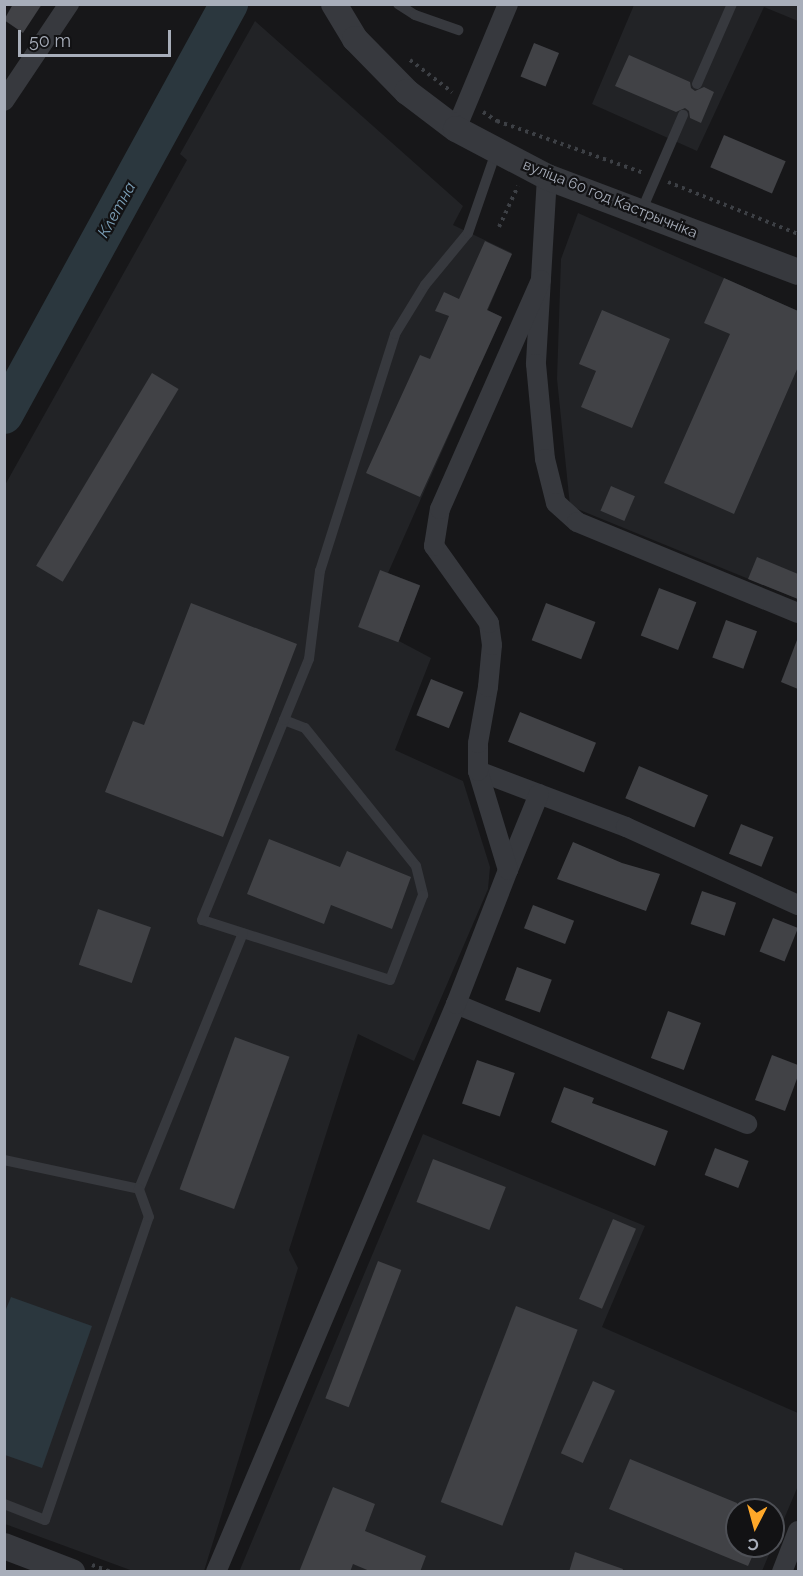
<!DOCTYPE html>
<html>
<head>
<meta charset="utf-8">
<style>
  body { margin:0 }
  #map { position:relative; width:803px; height:1576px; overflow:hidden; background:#171719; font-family:Raleway,sans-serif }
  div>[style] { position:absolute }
  .built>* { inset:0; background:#222326 }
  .water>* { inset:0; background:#2b373e }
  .river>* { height:38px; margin:-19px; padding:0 19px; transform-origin:19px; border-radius:19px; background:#2b373e }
  .building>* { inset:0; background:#414246; transform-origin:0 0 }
  .path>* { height:4px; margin-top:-2px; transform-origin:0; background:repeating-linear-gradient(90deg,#3d4045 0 3px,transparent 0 7.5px) }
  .service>* { height:10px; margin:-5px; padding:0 5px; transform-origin:5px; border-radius:5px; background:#37393e }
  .minor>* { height:20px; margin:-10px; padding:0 10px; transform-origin:10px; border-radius:10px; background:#37393e }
  .tertiary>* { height:26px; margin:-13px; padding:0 13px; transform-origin:13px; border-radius:13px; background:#37393e }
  span { translate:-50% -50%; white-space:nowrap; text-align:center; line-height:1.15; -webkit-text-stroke:4.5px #121214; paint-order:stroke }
  .street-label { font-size:15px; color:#a8aeba }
  .water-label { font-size:16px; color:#7ca0b8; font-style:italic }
  .frame { position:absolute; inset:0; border:6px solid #a8aeba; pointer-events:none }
  .north { position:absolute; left:725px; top:1498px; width:60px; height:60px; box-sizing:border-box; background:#121214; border:2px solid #4e5056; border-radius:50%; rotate:186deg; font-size:16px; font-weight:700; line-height:24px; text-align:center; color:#a8aeba }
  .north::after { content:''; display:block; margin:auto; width:21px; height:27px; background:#ffa829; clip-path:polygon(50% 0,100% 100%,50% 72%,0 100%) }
  .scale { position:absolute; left:18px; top:30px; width:153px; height:27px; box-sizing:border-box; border:3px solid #a8aeba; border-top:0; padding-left:8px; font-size:18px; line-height:21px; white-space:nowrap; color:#a8aeba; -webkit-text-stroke:4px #121214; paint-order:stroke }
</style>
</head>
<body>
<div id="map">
  <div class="built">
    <i style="clip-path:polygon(634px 5px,798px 5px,798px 21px,764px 7px,697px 151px,592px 104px)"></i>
    <i style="clip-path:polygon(255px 21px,463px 206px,453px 225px,512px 253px,488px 310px,502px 317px,480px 366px,457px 356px,451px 369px,474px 379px,388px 573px,420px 585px,399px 641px,431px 658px,395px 750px,463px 781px,490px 867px,488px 889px,414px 1061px,358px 1034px,289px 1250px,298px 1268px,204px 1571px,133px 1571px,5px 1524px,5px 485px,187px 160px,180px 154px)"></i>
    <i style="clip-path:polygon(578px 213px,798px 311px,798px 599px,570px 506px,557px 379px,561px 259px)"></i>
    <i style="clip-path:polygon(evenodd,423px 1134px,645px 1226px,602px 1327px,798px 1413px,798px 1486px,762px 1571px,239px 1572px,423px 1134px,737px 1510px,773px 1510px,773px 1546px,737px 1546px,737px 1510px)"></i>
  </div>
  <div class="water">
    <i style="clip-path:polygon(11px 1297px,92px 1326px,42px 1468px,5px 1455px,4px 1314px)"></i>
  </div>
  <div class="river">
    <i style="left:4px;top:415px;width:469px;rotate:-61.3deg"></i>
  </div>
  <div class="building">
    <i style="clip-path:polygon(13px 4px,42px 4px,23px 33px,4px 20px)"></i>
    <i style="left:534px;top:43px;width:27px;height:36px;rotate:22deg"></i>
    <i style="clip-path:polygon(629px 55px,690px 82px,691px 88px,695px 91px,704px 87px,714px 92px,701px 123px,690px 118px,689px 111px,685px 108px,676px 112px,615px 86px)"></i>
    <i style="left:724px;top:135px;width:67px;height:35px;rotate:23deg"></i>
    <i style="clip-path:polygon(485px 241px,512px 254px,487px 310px,502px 317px,420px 497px,366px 473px,420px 355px,430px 359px,449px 316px,435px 311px,444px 292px,459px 299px)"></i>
    <i style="clip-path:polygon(724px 278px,798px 311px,798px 367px,734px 514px,664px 483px,730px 334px,704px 323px)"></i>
    <i style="clip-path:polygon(602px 310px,670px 339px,632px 428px,581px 407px,596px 371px,579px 364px)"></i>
    <i style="left:152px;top:373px;width:31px;height:225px;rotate:31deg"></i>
    <i style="left:611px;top:486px;width:26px;height:27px;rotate:23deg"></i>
    <i style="clip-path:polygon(757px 557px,798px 574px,798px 599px,748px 579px)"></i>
    <i style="left:380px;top:570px;width:43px;height:61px;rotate:21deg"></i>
    <i style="left:659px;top:588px;width:40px;height:51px;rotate:21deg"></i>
    <i style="clip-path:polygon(191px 603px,297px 644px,223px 837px,105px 792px,133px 721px,144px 725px)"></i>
    <i style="left:546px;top:603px;width:53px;height:40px;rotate:21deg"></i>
    <i style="left:726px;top:620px;width:33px;height:40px;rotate:20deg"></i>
    <i style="clip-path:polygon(797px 640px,798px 640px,798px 689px,781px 682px)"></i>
    <i style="left:431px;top:679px;width:35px;height:39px;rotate:22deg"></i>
    <i style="left:520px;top:712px;width:82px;height:32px;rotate:22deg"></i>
    <i style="left:639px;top:766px;width:75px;height:35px;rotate:23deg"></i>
    <i style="left:741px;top:824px;width:35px;height:32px;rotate:22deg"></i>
    <i style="clip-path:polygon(269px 839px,340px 867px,347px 851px,411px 877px,392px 929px,331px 905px,324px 924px,247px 894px)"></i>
    <i style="clip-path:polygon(573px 842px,622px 863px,660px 874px,646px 911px,557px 879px)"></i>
    <i style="left:702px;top:891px;width:36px;height:35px;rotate:19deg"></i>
    <i style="left:533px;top:905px;width:44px;height:25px;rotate:21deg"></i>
    <i style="left:98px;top:909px;width:56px;height:59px;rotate:19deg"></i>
    <i style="left:773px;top:918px;width:27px;height:36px;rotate:22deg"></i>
    <i style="left:517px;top:967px;width:37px;height:35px;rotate:20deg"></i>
    <i style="left:668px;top:1011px;width:35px;height:50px;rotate:20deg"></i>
    <i style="left:235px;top:1037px;width:58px;height:162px;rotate:20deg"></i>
    <i style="clip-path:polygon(772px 1055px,798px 1065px,798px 1076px,785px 1111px,755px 1100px)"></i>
    <i style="left:477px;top:1060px;width:40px;height:46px;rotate:19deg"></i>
    <i style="clip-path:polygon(564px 1087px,594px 1098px,592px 1103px,668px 1131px,655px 1166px,551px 1122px)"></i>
    <i style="left:715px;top:1148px;width:36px;height:29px;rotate:21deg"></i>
    <i style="left:433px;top:1159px;width:78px;height:46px;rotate:21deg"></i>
    <i style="left:613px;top:1219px;width:25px;height:87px;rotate:23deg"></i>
    <i style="left:378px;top:1261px;width:25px;height:147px;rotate:21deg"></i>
    <i style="left:516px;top:1306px;width:66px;height:210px;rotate:21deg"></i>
    <i style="left:593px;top:1381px;width:24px;height:79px;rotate:24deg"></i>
    <i style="clip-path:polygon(630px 1459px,737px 1503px,737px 1546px,757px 1546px,748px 1566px,609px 1509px)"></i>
    <i style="clip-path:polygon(333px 1487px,375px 1504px,365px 1531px,426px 1556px,420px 1572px,372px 1572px,353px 1564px,350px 1572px,299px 1572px)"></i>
    <i style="clip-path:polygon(575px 1552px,623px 1569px,622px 1572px,569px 1572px)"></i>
  </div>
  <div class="path">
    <i style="left:410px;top:60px;width:53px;rotate:37.3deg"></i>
    <i style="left:483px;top:112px;width:17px;rotate:33deg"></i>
    <i style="left:497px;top:121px;width:156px;rotate:19.5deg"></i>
    <i style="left:668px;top:182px;width:140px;rotate:21.8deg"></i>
    <i style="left:499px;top:227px;width:45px;rotate:-65.1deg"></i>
    <i style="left:92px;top:1565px;width:20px;rotate:20deg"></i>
  </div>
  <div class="service">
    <i style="left:398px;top:4px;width:20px;rotate:33deg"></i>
    <i style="left:415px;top:15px;width:46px;rotate:19.2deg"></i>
    <i style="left:697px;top:84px;width:87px;rotate:-66.4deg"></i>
    <i style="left:641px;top:212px;width:106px;rotate:-66.6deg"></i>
    <i style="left:284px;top:720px;width:22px;rotate:21deg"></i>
    <i style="left:305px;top:728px;width:177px;rotate:51.2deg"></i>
    <i style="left:416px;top:866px;width:30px;rotate:76deg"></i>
    <i style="left:423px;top:895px;width:91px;rotate:111.2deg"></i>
    <i style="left:390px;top:980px;width:197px;rotate:-162.3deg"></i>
    <i style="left:202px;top:920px;width:216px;rotate:-67.7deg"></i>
    <i style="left:284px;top:720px;width:66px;rotate:-67.7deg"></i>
    <i style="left:309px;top:659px;width:89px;rotate:-82.9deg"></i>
    <i style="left:320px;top:571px;width:249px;rotate:-72.4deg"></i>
    <i style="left:395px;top:334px;width:57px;rotate:-58.5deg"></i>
    <i style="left:425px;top:285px;width:67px;rotate:-50.4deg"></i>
    <i style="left:468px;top:233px;width:86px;rotate:-70.9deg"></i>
    <i style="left:4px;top:1160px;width:138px;rotate:12.1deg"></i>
    <i style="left:139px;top:1189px;width:276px;rotate:-67.9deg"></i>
    <i style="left:4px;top:1504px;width:44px;rotate:21.3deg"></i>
    <i style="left:45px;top:1520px;width:320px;rotate:-71.1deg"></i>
    <i style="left:149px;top:1217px;width:30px;rotate:-110deg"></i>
  </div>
  <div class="minor">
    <i style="left:4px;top:101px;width:117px;rotate:-56.2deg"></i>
    <i style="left:456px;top:129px;width:135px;rotate:-67.4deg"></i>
    <i style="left:547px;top:177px;width:187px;rotate:93.4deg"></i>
    <i style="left:536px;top:364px;width:95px;rotate:84.6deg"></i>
    <i style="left:545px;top:459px;width:45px;rotate:76deg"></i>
    <i style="left:556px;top:503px;width:28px;rotate:42deg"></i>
    <i style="left:577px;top:522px;width:239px;rotate:22.4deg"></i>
    <i style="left:478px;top:771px;width:158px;rotate:20.7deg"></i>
    <i style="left:626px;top:827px;width:189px;rotate:24.4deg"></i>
    <i style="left:508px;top:870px;width:82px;rotate:-67.8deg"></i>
    <i style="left:456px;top:1004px;width:315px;rotate:22.4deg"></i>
    <i style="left:216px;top:1572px;width:617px;rotate:-67.09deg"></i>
    <i style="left:456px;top:1004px;width:144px;rotate:-68.8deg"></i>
    <i style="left:508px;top:870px;width:103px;rotate:-106.9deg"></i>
    <i style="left:478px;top:771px;width:28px;rotate:-90deg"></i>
    <i style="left:478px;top:743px;width:57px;rotate:-79.9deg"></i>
    <i style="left:488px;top:687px;width:42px;rotate:-84.6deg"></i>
    <i style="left:492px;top:645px;width:22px;rotate:-98deg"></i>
    <i style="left:489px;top:623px;width:95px;rotate:-125.5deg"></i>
    <i style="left:434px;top:546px;width:37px;rotate:-81deg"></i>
    <i style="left:440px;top:509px;width:250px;rotate:-66.2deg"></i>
    <i style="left:782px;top:1572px;width:44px;rotate:-68.7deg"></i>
  </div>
  <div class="tertiary">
    <i style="left:334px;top:4px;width:41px;rotate:59deg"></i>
    <i style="left:355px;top:39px;width:74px;rotate:45.5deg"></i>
    <i style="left:407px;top:92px;width:61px;rotate:37.1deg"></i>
    <i style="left:456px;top:129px;width:103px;rotate:27.8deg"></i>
    <i style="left:547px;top:177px;width:268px;rotate:20.7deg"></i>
    <i style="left:4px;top:1546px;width:73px;rotate:20.9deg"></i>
  </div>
  <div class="street-label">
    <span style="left:610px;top:199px;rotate:22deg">вуліца 60 год Кастрычніка</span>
  </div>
  <div class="water-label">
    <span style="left:117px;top:210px;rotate:-61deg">Клетна</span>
  </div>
  <div class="frame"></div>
  <div class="north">С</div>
  <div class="scale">50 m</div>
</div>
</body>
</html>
